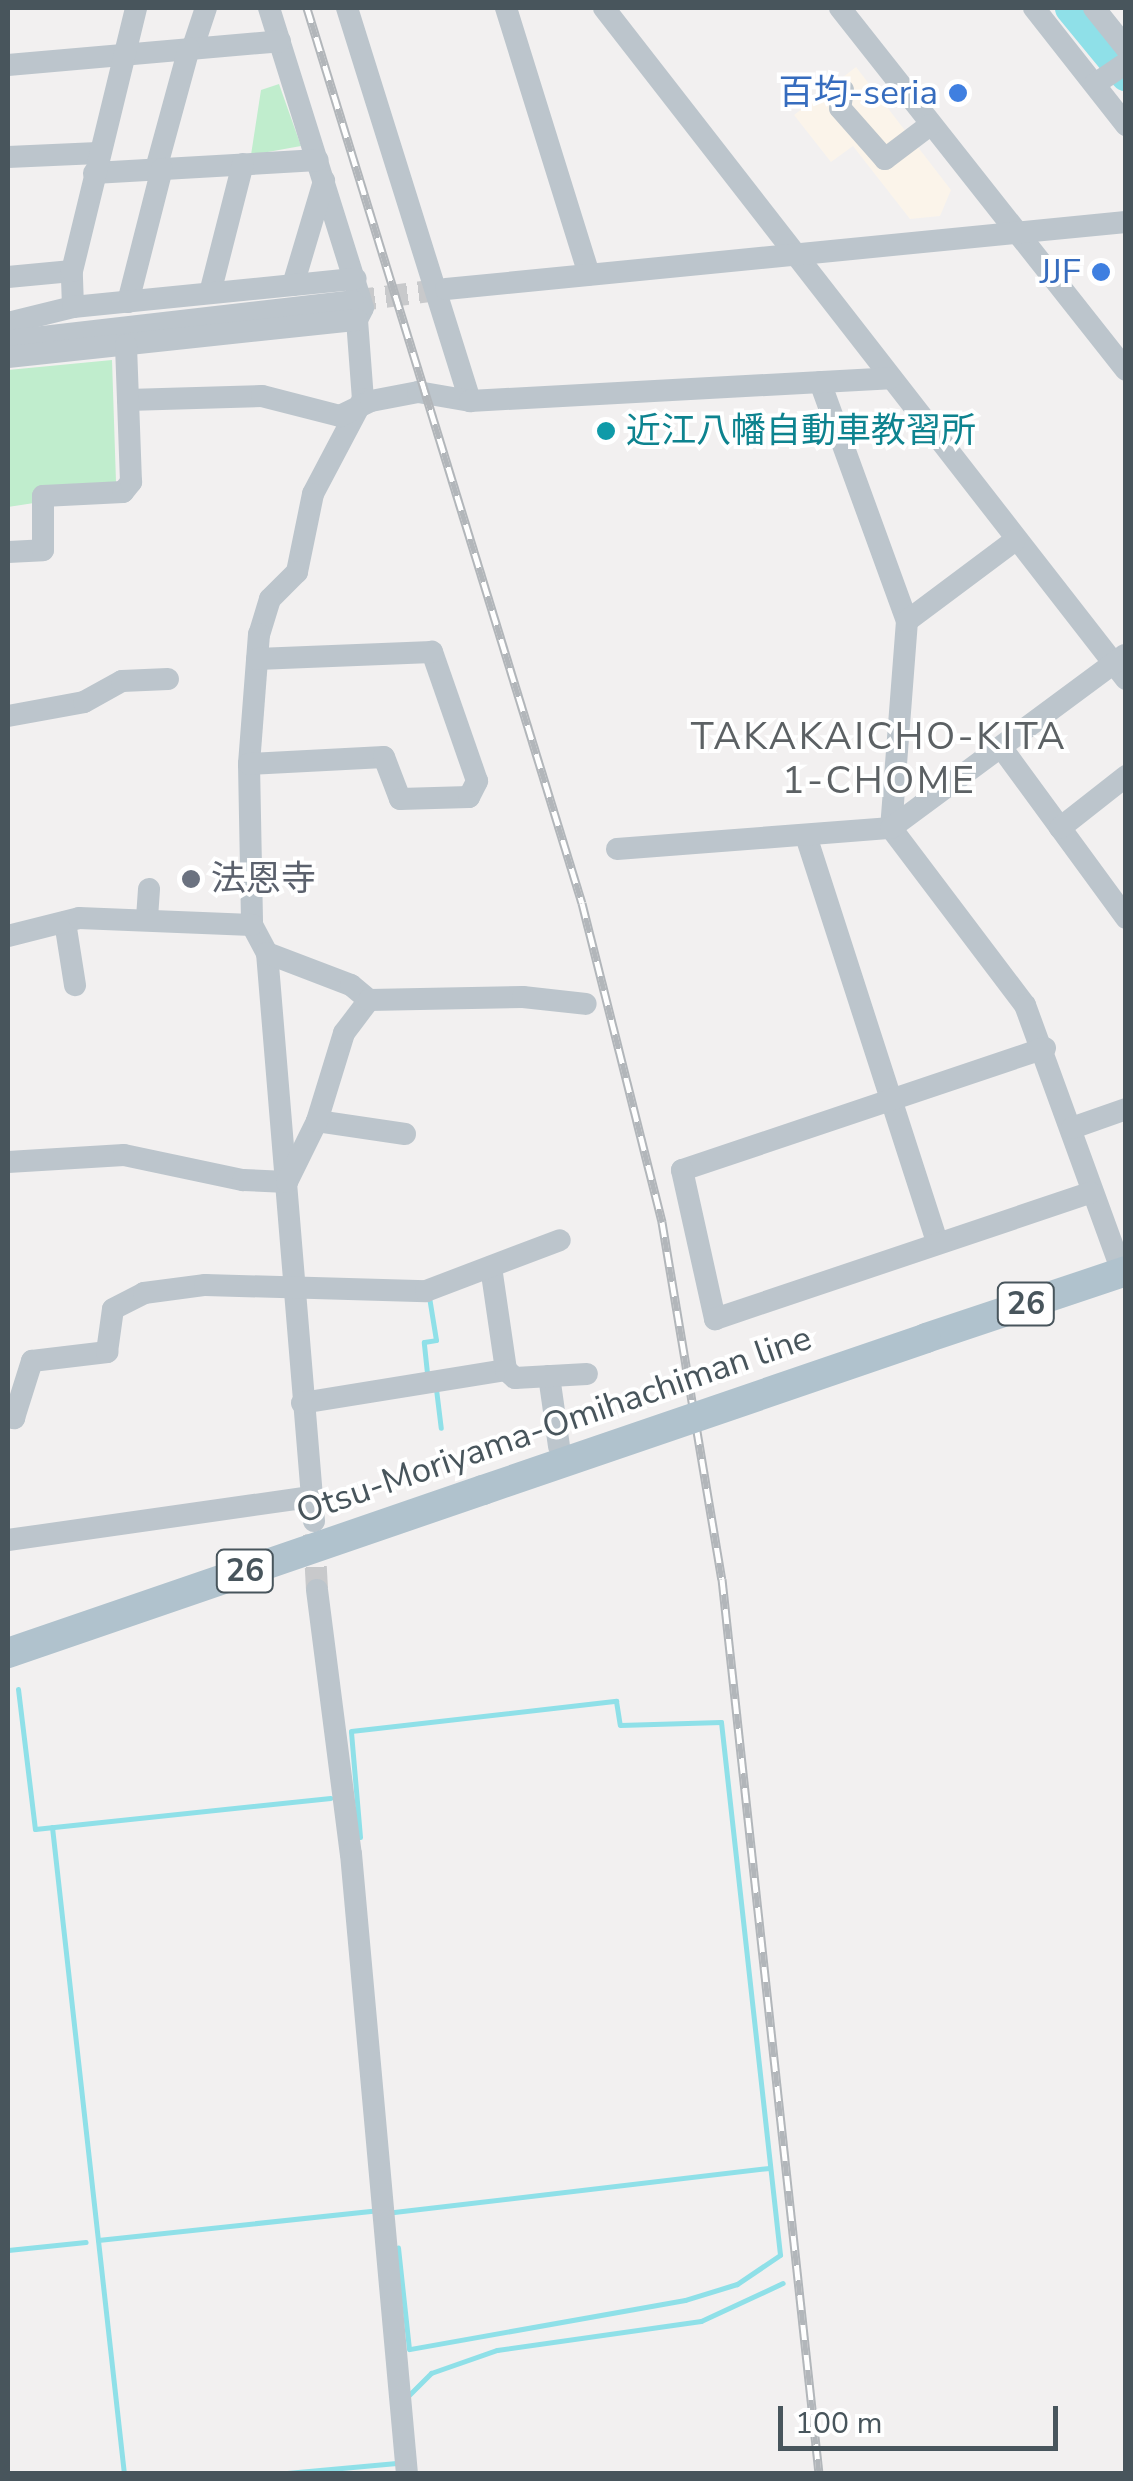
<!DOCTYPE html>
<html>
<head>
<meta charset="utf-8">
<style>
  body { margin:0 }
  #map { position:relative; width:1133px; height:2481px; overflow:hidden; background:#f2f0f0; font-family:"Nunito Sans","Noto Sans JP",sans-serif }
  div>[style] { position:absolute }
  .commercial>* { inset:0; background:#fbf4ea }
  .green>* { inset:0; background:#c0edcd }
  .stream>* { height:5px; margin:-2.5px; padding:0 2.5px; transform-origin:2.5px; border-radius:2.5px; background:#8fe0e8 }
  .river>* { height:32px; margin:-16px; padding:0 16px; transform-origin:16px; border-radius:16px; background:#8fe0e8 }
  .minor-tunnel>* { height:22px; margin-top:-11px; transform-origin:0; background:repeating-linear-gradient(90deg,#c8c9cb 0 22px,transparent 0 33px) }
  .minor>* { height:22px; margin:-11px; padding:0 11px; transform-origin:11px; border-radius:11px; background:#bcc5cc }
  .major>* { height:30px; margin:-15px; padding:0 15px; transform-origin:15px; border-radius:15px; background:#b0c2cd }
  .rail>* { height:9px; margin-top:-4.5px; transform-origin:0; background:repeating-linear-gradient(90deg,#fff 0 15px,#b2b6ba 0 30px); box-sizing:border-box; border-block:2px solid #b2b6ba }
  .major-bridge>* { height:30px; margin:-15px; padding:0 15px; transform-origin:15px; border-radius:15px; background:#b0c2cd }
  .dots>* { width:28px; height:28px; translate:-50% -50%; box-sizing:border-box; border:5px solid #fff; border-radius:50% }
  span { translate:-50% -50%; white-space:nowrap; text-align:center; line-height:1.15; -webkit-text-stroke:8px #fff; paint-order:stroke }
  .shield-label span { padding:2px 8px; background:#fff; border:2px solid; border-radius:8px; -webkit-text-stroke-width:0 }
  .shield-label { font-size:32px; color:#48555c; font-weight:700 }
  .shop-label { font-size:35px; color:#366cbe }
  .right { translate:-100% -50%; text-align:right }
  .culture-label { font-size:35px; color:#0d838f }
  .left { translate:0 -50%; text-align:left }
  .worship-label { font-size:35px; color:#5b616d }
  .street-label { font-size:35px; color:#48555c }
  .neighbourhood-label { font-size:38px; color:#5c6164; letter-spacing:2.5px }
  .frame { position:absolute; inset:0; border:10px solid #48555c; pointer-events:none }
  .scale { position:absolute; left:778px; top:2406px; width:280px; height:45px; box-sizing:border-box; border:5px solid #48555c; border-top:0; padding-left:12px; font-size:30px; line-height:35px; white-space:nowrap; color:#48555c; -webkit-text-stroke:8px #fff; paint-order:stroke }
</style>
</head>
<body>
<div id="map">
  <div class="commercial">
    <i style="clip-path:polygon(856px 67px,951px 190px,940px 216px,910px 219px,853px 146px,831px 162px,794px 115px)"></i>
  </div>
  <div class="green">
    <i style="clip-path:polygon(279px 84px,301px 146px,251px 155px,261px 90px)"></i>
    <i style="clip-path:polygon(112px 360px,116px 482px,34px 489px,34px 503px,8px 507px,8px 370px)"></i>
  </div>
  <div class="stream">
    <i style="left:427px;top:1373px;width:31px;rotate:-96deg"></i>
    <i style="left:424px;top:1342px;width:12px;rotate:-9deg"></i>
    <i style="left:436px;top:1340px;width:44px;rotate:-99.2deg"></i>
    <i style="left:436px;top:1389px;width:39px;rotate:83deg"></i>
    <i style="left:18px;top:1689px;width:141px;rotate:83.1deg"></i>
    <i style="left:35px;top:1829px;width:297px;rotate:-6deg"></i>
    <i style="left:52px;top:1827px;width:651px;rotate:83.65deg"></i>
    <i style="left:360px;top:1837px;width:106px;rotate:-94.9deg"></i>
    <i style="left:351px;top:1731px;width:267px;rotate:-6.5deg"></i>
    <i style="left:616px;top:1701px;width:24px;rotate:81deg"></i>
    <i style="left:620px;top:1725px;width:101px;rotate:-1.7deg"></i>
    <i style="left:721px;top:1722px;width:536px;rotate:83.68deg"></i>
    <i style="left:780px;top:2255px;width:52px;rotate:146deg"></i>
    <i style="left:737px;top:2284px;width:54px;rotate:162.9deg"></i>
    <i style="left:685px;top:2300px;width:280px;rotate:169.9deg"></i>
    <i style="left:409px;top:2349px;width:102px;rotate:-96.2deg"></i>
    <i style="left:394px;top:2212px;width:378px;rotate:-6.7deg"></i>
    <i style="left:98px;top:2240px;width:281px;rotate:-6.1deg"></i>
    <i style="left:8px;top:2250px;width:78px;rotate:-5.9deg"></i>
    <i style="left:407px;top:2397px;width:34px;rotate:-45deg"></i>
    <i style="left:431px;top:2373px;width:70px;rotate:-19.2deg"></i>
    <i style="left:497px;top:2350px;width:206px;rotate:-8.1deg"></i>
    <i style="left:701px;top:2321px;width:90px;rotate:-24.9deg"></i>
    <i style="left:276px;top:2474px;width:121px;rotate:-5.2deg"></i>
  </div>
  <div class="river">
    <i style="left:1071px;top:8px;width:87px;rotate:50.6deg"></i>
  </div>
  <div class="minor-tunnel">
    <i style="left:353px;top:301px;width:94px;rotate:-7.4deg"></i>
    <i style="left:314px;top:1534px;width:56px;rotate:86.9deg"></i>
  </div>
  <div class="minor">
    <i style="left:269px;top:8px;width:314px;rotate:72.6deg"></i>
    <i style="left:363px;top:308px;width:13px;rotate:117deg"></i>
    <i style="left:357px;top:320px;width:79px;rotate:85.7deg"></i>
    <i style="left:363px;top:399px;width:107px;rotate:117.8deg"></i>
    <i style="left:313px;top:494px;width:80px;rotate:101.6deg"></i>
    <i style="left:297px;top:572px;width:38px;rotate:135deg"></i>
    <i style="left:270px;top:599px;width:37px;rotate:107deg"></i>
    <i style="left:259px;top:634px;width:130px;rotate:94.4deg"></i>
    <i style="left:249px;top:764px;width:161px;rotate:88.9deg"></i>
    <i style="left:252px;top:925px;width:32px;rotate:62deg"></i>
    <i style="left:267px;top:953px;width:570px;rotate:85.27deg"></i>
    <i style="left:347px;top:8px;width:412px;rotate:72.6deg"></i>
    <i style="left:506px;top:8px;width:279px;rotate:72.7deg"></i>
    <i style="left:604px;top:8px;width:850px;rotate:52.12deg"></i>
    <i style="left:840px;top:8px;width:461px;rotate:51.7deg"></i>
    <i style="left:1034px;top:8px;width:149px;rotate:51.8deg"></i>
    <i style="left:1094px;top:8px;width:51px;rotate:51.3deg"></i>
    <i style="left:193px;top:47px;width:41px;rotate:-71.6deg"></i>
    <i style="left:8px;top:65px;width:273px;rotate:-5deg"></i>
    <i style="left:1095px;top:84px;width:37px;rotate:-34deg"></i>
    <i style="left:843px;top:90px;width:18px;rotate:99deg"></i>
    <i style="left:840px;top:108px;width:68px;rotate:48.6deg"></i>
    <i style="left:885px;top:159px;width:56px;rotate:-37.1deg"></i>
    <i style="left:8px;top:157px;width:90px;rotate:-2.5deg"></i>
    <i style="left:156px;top:169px;width:125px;rotate:-74.7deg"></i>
    <i style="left:94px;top:173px;width:224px;rotate:-3.3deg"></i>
    <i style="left:8px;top:277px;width:64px;rotate:-5.4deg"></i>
    <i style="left:293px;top:285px;width:109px;rotate:-73.4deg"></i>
    <i style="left:446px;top:289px;width:683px;rotate:-5.63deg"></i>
    <i style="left:210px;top:293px;width:133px;rotate:-75.7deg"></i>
    <i style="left:128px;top:302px;width:137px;rotate:-75.7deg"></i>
    <i style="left:73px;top:307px;width:36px;rotate:-92deg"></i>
    <i style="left:72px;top:271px;width:271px;rotate:-76.3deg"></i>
    <i style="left:8px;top:323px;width:67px;rotate:-13.8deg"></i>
    <i style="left:73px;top:307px;width:284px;rotate:-5.7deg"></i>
    <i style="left:8px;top:341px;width:347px;rotate:-6.6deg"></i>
    <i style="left:8px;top:357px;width:351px;rotate:-6.1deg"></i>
    <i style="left:820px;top:382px;width:254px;rotate:70deg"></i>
    <i style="left:907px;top:621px;width:208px;rotate:94.4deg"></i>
    <i style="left:891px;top:828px;width:222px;rotate:52.9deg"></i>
    <i style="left:1025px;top:1005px;width:284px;rotate:70deg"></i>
    <i style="left:128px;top:400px;width:134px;rotate:-1.7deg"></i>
    <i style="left:262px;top:396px;width:81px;rotate:14.4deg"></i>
    <i style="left:340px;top:416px;width:34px;rotate:-26deg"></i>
    <i style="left:371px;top:401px;width:48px;rotate:-10.8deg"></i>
    <i style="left:418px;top:392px;width:53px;rotate:9.8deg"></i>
    <i style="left:470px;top:401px;width:421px;rotate:-3.1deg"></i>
    <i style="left:8px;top:552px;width:35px;rotate:-3deg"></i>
    <i style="left:43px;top:550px;width:54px;rotate:-90deg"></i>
    <i style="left:43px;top:496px;width:80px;rotate:-2.9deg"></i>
    <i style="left:123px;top:492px;width:13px;rotate:-51deg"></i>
    <i style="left:131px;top:482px;width:137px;rotate:-92.1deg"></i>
    <i style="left:907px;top:621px;width:134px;rotate:-36.8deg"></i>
    <i style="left:8px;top:716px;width:77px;rotate:-10.4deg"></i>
    <i style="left:84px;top:702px;width:43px;rotate:-28.9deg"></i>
    <i style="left:122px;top:681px;width:46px;rotate:-2.5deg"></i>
    <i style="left:1001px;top:747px;width:212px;rotate:53.8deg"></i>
    <i style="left:249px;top:764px;width:135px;rotate:-3deg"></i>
    <i style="left:384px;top:757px;width:45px;rotate:69.1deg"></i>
    <i style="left:400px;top:799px;width:69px;rotate:-1.7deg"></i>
    <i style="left:469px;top:797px;width:18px;rotate:-63deg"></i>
    <i style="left:477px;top:781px;width:137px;rotate:-109.2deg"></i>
    <i style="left:432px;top:652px;width:175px;rotate:177.7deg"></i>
    <i style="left:1060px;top:828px;width:84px;rotate:-38.2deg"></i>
    <i style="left:806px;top:836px;width:426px;rotate:72.1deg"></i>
    <i style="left:617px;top:849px;width:275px;rotate:-4.4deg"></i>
    <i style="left:891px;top:828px;width:291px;rotate:-36.5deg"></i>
    <i style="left:147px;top:918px;width:29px;rotate:-86deg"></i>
    <i style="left:65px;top:922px;width:64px;rotate:81deg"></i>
    <i style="left:8px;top:936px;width:73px;rotate:-14.2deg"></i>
    <i style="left:79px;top:918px;width:173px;rotate:2.3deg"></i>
    <i style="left:267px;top:953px;width:90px;rotate:20.9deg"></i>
    <i style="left:351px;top:985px;width:23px;rotate:40deg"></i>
    <i style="left:1045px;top:1048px;width:383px;rotate:161.4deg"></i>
    <i style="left:682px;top:1170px;width:153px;rotate:77.5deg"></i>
    <i style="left:715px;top:1319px;width:396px;rotate:-18.6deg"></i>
    <i style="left:317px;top:1121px;width:89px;rotate:8.4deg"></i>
    <i style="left:1072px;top:1128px;width:57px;rotate:-19.4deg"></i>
    <i style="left:8px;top:1162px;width:116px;rotate:-3.5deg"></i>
    <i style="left:124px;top:1155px;width:122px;rotate:11.9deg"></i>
    <i style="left:243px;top:1180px;width:44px;rotate:2.6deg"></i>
    <i style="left:287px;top:1182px;width:68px;rotate:-63.8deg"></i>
    <i style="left:317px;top:1121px;width:92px;rotate:-72.9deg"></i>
    <i style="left:344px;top:1033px;width:41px;rotate:-52.9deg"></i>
    <i style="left:369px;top:1000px;width:154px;rotate:-1.1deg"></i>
    <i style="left:523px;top:997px;width:63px;rotate:6.3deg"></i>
    <i style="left:491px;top:1267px;width:104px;rotate:81.7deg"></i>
    <i style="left:549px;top:1376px;width:71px;rotate:81.9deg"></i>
    <i style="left:302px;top:1403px;width:207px;rotate:-9.2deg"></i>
    <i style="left:506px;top:1370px;width:12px;rotate:42deg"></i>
    <i style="left:515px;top:1378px;width:72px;rotate:-3.2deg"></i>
    <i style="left:8px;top:1415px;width:7px;rotate:27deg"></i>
    <i style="left:14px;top:1418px;width:60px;rotate:-72.5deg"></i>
    <i style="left:32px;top:1361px;width:76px;rotate:-6.8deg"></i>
    <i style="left:107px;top:1352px;width:43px;rotate:-82.1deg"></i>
    <i style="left:113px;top:1309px;width:35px;rotate:-27deg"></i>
    <i style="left:144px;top:1293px;width:62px;rotate:-7.5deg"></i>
    <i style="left:205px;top:1285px;width:221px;rotate:1.6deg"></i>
    <i style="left:426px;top:1291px;width:143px;rotate:-20.8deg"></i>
    <i style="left:8px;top:1540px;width:306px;rotate:-8.1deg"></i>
    <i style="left:317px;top:1590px;width:266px;rotate:82.7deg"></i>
    <i style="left:351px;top:1854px;width:623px;rotate:84.84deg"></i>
  </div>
  <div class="major">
    <i style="left:926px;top:1338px;width:211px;rotate:-18.5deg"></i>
    <i style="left:8px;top:1653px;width:502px;rotate:-18.94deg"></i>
  </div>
  <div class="rail">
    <i style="left:307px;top:8px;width:936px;rotate:72.92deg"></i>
    <i style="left:582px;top:903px;width:329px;rotate:75.9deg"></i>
    <i style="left:662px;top:1222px;width:362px;rotate:80.5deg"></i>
    <i style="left:722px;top:1579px;width:900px;rotate:83.81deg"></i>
  </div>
  <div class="major-bridge">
    <i style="left:483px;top:1490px;width:468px;rotate:-18.9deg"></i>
  </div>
  <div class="dots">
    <i style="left:958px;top:93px;background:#3f7fe0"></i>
    <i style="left:1101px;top:272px;background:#3f7fe0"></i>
    <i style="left:606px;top:431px;background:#0f9aa8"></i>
    <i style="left:191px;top:879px;background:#6b7280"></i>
  </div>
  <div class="shield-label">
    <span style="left:1026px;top:1304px">26</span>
    <span style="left:245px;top:1571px">26</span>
  </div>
  <div class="shop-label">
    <span class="right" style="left:938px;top:93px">百均-seria</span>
    <span class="right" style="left:1081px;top:272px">JJF</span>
  </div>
  <div class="culture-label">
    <span class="left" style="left:626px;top:431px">近江八幡自動車教習所</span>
  </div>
  <div class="worship-label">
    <span class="left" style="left:211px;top:879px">法恩寺</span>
  </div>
  <div class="street-label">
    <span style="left:554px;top:1425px;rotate:-19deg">Otsu-Moriyama-Omihachiman line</span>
  </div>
  <div class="neighbourhood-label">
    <span style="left:879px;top:759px">TAKAKAICHO-KITA<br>1-CHOME</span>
  </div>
  <div class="frame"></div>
  <div class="scale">100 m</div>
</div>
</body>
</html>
